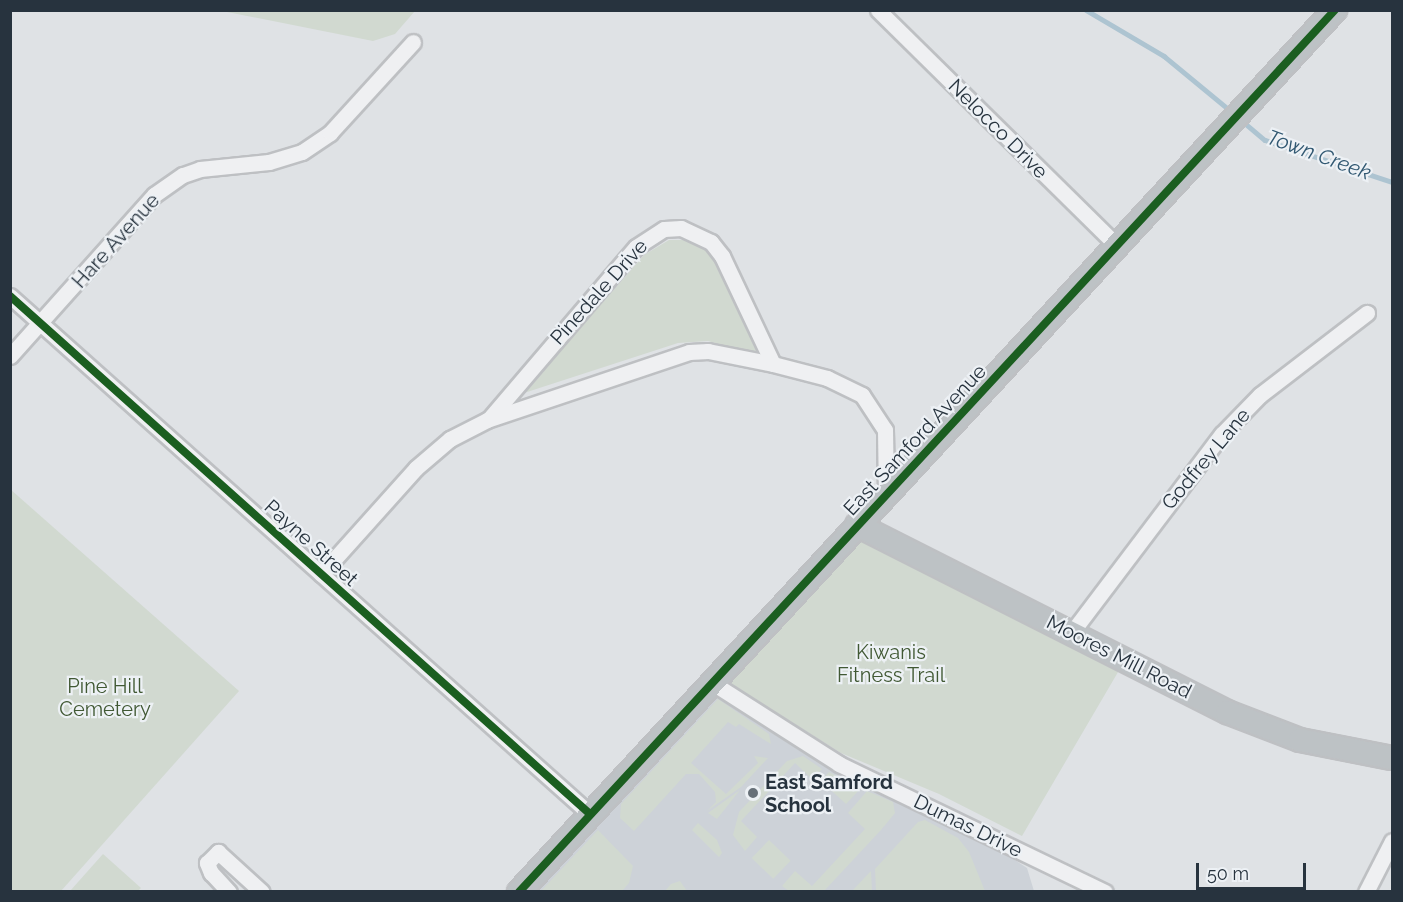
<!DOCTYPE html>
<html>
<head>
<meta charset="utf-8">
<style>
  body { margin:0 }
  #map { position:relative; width:1403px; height:902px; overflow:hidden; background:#dfe2e5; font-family:Raleway,sans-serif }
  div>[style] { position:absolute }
  .built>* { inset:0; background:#cdd2d8 }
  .green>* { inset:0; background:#d1d9d0; transform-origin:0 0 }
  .stream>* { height:4.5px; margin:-2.25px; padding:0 2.25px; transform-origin:2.25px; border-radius:2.25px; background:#adc4d1 }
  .roads { filter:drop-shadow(2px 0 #bec0c3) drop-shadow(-2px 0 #bec0c3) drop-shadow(0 2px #bec0c3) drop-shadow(0 -2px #bec0c3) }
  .street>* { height:15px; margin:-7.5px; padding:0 7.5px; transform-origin:7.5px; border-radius:7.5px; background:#eff0f2 }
  .secondary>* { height:22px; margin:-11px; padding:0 11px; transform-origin:11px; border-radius:11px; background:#bdc2c5 }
  .cycleway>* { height:8px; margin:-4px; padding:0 4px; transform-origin:4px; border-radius:4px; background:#1b5e20 }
  .dots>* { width:16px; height:16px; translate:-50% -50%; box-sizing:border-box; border:3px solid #edf1f5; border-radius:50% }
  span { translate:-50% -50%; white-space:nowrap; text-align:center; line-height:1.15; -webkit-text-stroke:4.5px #edf1f5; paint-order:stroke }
  .street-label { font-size:20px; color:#27333e }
  .park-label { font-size:20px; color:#415934 }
  .poi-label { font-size:20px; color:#27333e; font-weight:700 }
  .left { translate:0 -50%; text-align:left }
  .water-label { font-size:21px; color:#315872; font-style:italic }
  .frame { position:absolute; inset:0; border:12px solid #27333e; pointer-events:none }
  .scale { position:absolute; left:1196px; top:863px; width:110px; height:27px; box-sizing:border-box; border:3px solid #27333e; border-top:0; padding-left:8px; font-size:18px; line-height:21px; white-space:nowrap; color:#27333e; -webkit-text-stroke:4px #edf1f5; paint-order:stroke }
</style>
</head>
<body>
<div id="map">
  <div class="built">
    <i style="clip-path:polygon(717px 692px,802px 752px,859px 784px,970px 830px,1027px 868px,1034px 891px,533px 892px)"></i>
  </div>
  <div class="green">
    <i style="clip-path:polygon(222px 11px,415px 10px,415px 11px,395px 34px,373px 41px)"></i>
    <i style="clip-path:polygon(669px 240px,686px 240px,703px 246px,715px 261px,763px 357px,708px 341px,678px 343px,524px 393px,644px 255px)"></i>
    <i style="clip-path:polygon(10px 489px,239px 691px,61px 891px,11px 891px)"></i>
    <i style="clip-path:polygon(861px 536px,1121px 667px,1022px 836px,939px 794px,841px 753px,729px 683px)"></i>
    <i style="clip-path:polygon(718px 699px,769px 734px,771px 744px,739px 724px,736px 727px,728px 722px,691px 763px,726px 794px,758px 763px,754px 756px,768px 758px,741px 787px,707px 811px,716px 802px,715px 792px,699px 774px,686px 774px,634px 831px,620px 818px,621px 804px)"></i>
    <i style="clip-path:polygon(803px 756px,822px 769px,812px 779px,795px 763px,741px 821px,757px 837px,745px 851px,733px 835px,739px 812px,787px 761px)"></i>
    <i style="clip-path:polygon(829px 772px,861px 788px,846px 804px,821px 781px)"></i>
    <i style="clip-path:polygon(740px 790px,717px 819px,708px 813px)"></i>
    <i style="clip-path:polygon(867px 791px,893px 802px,895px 813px,881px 830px,824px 891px,789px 891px,782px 886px,795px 871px,812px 886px,865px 829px,848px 813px)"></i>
    <i style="clip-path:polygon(925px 820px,958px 838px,969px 852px,985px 891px,876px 891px,875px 869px,918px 822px)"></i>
    <i style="clip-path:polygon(698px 823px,717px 840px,722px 853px,719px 857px,692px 830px)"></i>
    <i style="clip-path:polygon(598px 830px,633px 866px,629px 883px,622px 891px,541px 891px)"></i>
    <i style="left:769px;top:840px;width:30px;height:25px;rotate:44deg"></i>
    <i style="clip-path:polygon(103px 854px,141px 888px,138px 891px,70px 891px)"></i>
    <i style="clip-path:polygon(871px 871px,872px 891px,852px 891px)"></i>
    <i style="clip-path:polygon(680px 881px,687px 891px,665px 891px,671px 884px)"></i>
  </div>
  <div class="stream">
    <i style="left:1086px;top:10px;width:91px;rotate:30.5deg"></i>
    <i style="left:1164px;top:56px;width:82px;rotate:39.5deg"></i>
    <i style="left:1247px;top:125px;width:23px;rotate:40deg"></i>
    <i style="left:1265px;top:140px;width:134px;rotate:18.3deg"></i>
  </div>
  <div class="roads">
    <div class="street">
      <i style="left:878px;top:10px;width:337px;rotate:44.6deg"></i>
      <i style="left:10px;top:296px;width:778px;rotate:41.77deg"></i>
      <i style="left:10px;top:356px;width:216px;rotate:-48.2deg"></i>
      <i style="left:154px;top:195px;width:35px;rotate:-35deg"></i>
      <i style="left:183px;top:175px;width:18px;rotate:-19deg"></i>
      <i style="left:200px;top:169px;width:69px;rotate:-5.8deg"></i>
      <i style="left:269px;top:162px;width:34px;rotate:-17deg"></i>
      <i style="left:302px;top:152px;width:34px;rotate:-34deg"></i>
      <i style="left:330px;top:133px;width:123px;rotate:-47.6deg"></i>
      <i style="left:489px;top:419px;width:226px;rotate:-49.5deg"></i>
      <i style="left:636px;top:247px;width:33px;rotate:-33deg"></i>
      <i style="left:664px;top:229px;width:17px;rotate:-3deg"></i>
      <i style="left:681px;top:228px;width:33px;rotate:25deg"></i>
      <i style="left:711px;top:242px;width:18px;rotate:52deg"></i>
      <i style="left:722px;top:256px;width:119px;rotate:64.7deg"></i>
      <i style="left:321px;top:574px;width:142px;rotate:-48.1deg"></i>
      <i style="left:416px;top:468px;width:45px;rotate:-40.5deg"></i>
      <i style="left:450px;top:439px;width:42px;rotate:-27.2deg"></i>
      <i style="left:487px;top:420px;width:213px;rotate:-18.6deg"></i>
      <i style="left:689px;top:352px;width:19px;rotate:-3deg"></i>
      <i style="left:708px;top:351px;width:66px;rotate:11.3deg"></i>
      <i style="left:773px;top:364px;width:56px;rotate:14.5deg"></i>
      <i style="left:827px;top:378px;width:39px;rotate:26deg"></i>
      <i style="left:862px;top:395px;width:42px;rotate:56.7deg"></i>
      <i style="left:885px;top:430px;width:65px;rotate:89.1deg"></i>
      <i style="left:1072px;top:632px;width:248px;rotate:-52.9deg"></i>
      <i style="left:1222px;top:434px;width:54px;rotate:-45.7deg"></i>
      <i style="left:1260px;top:395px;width:135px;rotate:-37.5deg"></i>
      <i style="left:711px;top:682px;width:152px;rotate:32.6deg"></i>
      <i style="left:839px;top:764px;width:295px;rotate:25.7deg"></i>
      <i style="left:229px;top:892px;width:26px;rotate:-133deg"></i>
      <i style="left:211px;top:873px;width:11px;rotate:-112deg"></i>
      <i style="left:207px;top:863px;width:16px;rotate:-45deg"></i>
      <i style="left:218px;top:852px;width:59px;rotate:42.3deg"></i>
      <i style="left:1366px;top:892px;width:57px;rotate:-63deg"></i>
    </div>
    <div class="secondary">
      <i style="left:857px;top:525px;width:415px;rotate:26.8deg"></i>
      <i style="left:1227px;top:712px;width:78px;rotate:21deg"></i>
      <i style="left:1300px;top:740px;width:94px;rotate:11.1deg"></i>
      <i style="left:519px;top:892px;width:1202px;rotate:-47.23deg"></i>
    </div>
  </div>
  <div class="cycleway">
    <i style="left:10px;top:296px;width:778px;rotate:41.77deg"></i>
    <i style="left:519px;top:892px;width:1202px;rotate:-47.23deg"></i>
  </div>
  <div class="dots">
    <i style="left:753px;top:793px;background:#677078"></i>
  </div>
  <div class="street-label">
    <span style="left:998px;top:129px;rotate:45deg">Nelocco Drive</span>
    <span style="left:116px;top:241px;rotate:-48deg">Hare Avenue</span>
    <span style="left:599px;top:292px;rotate:-48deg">Pinedale Drive</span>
    <span style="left:915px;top:440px;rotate:-47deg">East Samford Avenue</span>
    <span style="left:1206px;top:459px;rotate:-50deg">Godfrey Lane</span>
    <span style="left:311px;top:543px;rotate:42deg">Payne Street</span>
    <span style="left:1119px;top:657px;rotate:27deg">Moores Mill Road</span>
    <span style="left:968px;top:826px;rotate:26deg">Dumas Drive</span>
  </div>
  <div class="park-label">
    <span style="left:891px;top:664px">Kiwanis<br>Fitness Trail</span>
    <span style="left:105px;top:698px">Pine Hill<br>Cemetery</span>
  </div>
  <div class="poi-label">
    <span class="left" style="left:765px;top:794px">East Samford<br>School</span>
  </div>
  <div class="water-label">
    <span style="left:1319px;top:155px;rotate:20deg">Town Creek</span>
  </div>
  <div class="frame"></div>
  <div class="scale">50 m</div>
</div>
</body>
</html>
